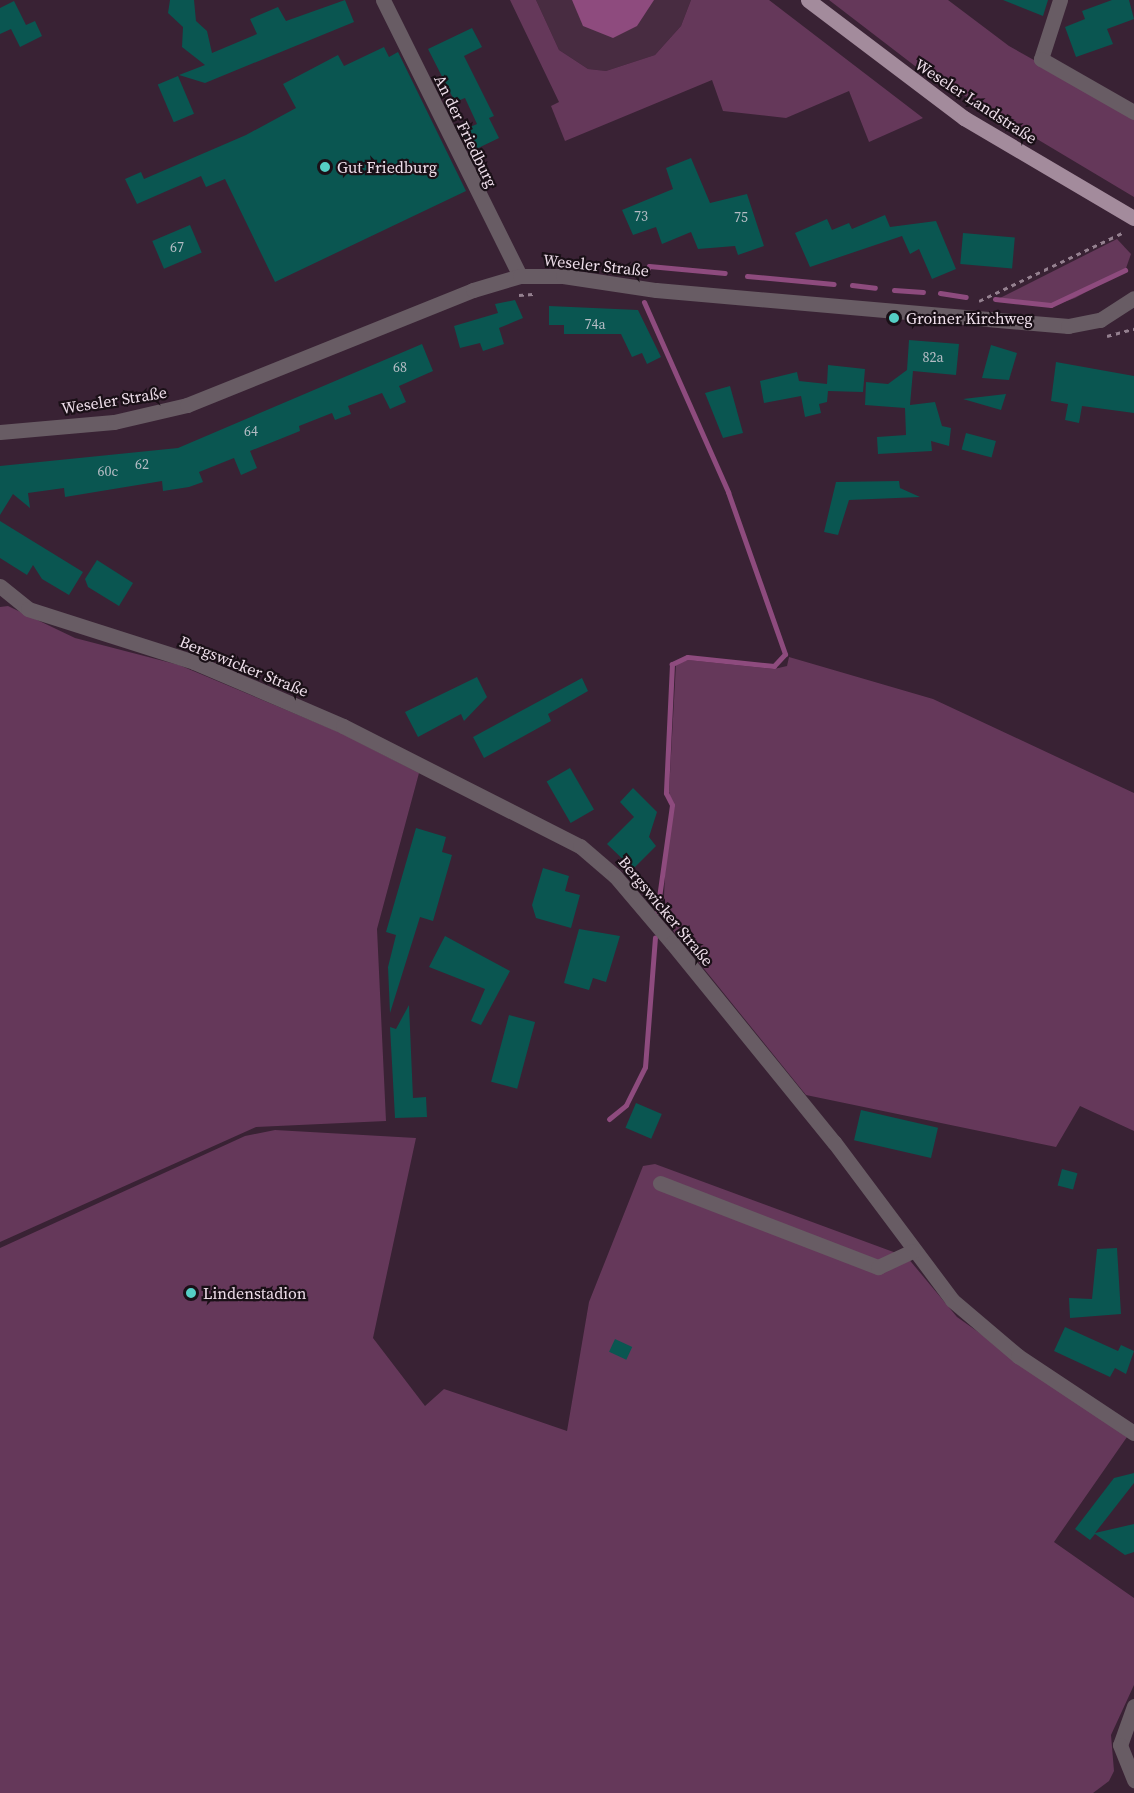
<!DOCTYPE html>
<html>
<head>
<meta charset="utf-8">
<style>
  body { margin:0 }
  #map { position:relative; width:1134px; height:1793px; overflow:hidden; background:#392234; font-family:"Source Serif 4",serif }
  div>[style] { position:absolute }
  .built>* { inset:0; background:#482c41 }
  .green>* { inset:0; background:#65385a }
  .water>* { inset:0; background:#8e4b7e }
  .stream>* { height:5px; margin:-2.5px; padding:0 2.5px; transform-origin:2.5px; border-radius:2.5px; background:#8e4b7e }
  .building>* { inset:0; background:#0a5651; transform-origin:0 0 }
  .path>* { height:3px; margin-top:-1.5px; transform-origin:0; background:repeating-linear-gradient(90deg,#94808f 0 4.5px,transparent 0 9px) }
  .minor>* { height:15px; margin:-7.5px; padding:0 7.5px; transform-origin:7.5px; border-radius:7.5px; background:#685c64 }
  .major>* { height:15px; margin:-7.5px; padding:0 7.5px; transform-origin:7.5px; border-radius:7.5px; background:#a38b9c }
  .dots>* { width:16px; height:16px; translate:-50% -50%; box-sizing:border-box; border:3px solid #1a1017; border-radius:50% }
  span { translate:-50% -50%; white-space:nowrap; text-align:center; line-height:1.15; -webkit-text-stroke:4.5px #1a1017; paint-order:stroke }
  .number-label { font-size:14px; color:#b5bcc4 }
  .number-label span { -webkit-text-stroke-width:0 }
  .street-label { font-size:16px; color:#eedeea }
  .poi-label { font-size:16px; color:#eedeea }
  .left { translate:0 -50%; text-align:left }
</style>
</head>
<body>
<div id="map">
  <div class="built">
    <i style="clip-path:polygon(536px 0,691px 0,681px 26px,655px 55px,606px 71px,588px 69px,559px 50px)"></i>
  </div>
  <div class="green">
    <i style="clip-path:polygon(510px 0,536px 0,559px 50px,588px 69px,606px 71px,655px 55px,681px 26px,691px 0,769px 0,923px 118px,869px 142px,849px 91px,786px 118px,723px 111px,712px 80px,565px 141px,551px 106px,559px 102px)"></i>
    <i style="clip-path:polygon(829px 0,948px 0,1009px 46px,1134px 116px,1134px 197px,915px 66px)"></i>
    <i style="clip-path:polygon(1117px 239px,1131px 254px,1125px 271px,1075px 298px,1050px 307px,994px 301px)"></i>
    <i style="clip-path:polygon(8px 606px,75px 638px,179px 665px,339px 732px,419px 773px,377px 929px,386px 1121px,256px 1127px,0 1242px,0 607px)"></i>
    <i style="clip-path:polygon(789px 657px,933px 699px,1134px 793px,1134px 1131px,1080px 1106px,1056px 1147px,806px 1095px,663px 918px,667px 831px,674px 810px,669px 792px,676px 664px,688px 660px,774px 669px,787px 666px)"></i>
    <i style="clip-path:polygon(275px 1130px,416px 1138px,373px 1338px,425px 1406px,444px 1389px,567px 1431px,589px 1302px,643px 1166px,655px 1164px,907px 1257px,957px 1317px,1127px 1437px,1054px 1542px,1134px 1598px,1134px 1685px,1111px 1735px,1114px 1771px,1109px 1781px,1093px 1793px,0 1793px,0 1248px,245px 1136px)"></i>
  </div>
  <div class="water">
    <i style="clip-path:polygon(572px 0,654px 0,637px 26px,613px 38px,583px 26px)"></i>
  </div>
  <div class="stream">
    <i style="left:647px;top:270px;width:4px;rotate:-63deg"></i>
    <i style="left:649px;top:266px;width:76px;rotate:5.3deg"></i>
    <i style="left:747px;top:276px;width:87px;rotate:5.3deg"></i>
    <i style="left:852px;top:285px;width:23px;rotate:7deg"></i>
    <i style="left:894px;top:290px;width:29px;rotate:4deg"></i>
    <i style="left:940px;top:293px;width:26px;rotate:9deg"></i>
    <i style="left:995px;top:299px;width:56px;rotate:6.1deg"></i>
    <i style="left:1051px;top:305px;width:82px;rotate:-25.3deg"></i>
    <i style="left:644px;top:302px;width:208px;rotate:66.1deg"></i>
    <i style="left:728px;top:492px;width:172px;rotate:70.6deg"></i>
    <i style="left:785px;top:654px;width:16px;rotate:133deg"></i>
    <i style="left:774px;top:666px;width:87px;rotate:-174.1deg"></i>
    <i style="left:687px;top:657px;width:17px;rotate:155deg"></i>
    <i style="left:672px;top:664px;width:129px;rotate:92.7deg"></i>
    <i style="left:666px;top:793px;width:13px;rotate:63deg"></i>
    <i style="left:672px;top:805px;width:108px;rotate:98deg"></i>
    <i style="left:609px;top:1119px;width:22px;rotate:-39deg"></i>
    <i style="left:626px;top:1105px;width:42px;rotate:-63.4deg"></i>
    <i style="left:645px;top:1067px;width:130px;rotate:-85.6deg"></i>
  </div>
  <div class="building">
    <i style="clip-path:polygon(170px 0,194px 0,196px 21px,207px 31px,212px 53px,257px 34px,250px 19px,278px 7px,286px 21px,345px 0,354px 22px,205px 83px,179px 75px,205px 65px,182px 47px,183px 27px,168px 13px)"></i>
    <i style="clip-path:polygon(1003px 0,1048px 0,1043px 16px)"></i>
    <i style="clip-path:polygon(1112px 0,1129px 0,1134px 19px,1107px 29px,1113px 44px,1076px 57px,1065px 27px,1085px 19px,1082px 11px)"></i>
    <i style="clip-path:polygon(14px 1px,26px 25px,35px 21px,42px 36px,20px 47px,11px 29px,0 34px,0 8px)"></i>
    <i style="clip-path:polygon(472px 28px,482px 47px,464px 56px,494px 116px,489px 118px,499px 138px,470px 152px,459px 132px,477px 124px,465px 98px,455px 102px,428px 49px)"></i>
    <i style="clip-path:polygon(384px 47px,389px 57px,398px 52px,466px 191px,275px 282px,225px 179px,206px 187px,201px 176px,137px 204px,125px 179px,141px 172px,144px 179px,246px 135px,296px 108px,283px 84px,338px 55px,344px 66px)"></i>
    <i style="left:178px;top:76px;width:41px;height:22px;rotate:67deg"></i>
    <i style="clip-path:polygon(691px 158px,710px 203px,747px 194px,764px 246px,738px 255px,735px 246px,698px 249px,691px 232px,662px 244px,656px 227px,633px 235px,622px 210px,673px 189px,666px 168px)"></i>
    <i style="clip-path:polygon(885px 215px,890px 227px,936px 221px,956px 269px,932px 279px,919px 249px,910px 254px,902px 236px,810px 267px,795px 233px,827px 219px,832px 230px,849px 223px,852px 229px)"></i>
    <i style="left:190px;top:225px;width:30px;height:41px;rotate:67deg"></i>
    <i style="left:963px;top:233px;width:52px;height:31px;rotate:5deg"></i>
    <i style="clip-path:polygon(515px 300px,523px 318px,499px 328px,504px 344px,483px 351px,480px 343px,460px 348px,454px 326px,498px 313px,495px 304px)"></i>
    <i style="clip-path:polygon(549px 306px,638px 310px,661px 357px,647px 364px,642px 353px,632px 357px,621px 334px,564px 334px,564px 325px,549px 325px)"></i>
    <i style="clip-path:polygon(909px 340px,959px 344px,956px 375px,913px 371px,910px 405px,935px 402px,942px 426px,951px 428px,949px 446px,931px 441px,932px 451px,878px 454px,877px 437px,906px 435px,905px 408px,865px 405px,866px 382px,888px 384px,907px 370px)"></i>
    <i style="clip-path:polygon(422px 344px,433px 371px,399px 386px,406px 402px,390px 409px,382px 393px,348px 406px,351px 414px,335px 420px,332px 413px,299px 426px,300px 431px,250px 451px,257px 468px,241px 475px,234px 458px,199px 472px,203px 482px,189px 487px,163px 491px,162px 481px,65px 497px,64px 488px,28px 493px,30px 508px,13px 494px,0 515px,0 466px,178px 448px)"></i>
    <i style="clip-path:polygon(991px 345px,1017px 353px,1009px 380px,982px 378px)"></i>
    <i style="clip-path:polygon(1056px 362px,1134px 376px,1134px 413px,1082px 406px,1079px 423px,1065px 420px,1068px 404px,1051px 401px)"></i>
    <i style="clip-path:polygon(828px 365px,865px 369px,863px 392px,828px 391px,827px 402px,819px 404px,821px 413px,805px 417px,801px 396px,764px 403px,760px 381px,797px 372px,799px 381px,827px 384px)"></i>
    <i style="clip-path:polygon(730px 386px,743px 433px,723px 438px,705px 393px)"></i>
    <i style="clip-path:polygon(1006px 394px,1001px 410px,963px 399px)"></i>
    <i style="left:966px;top:433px;width:31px;height:17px;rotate:15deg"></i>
    <i style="clip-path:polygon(899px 481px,900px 488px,920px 497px,849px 500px,838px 535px,824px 532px,836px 482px)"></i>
    <i style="clip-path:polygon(0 521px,83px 572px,69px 595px,42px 579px,33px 565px,27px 575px,0 558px)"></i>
    <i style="clip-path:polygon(97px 560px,133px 583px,119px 606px,88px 587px,85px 579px)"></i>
    <i style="clip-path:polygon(477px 677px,487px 697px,464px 721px,461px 714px,418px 737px,405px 712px)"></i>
    <i style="clip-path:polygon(582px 678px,588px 691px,548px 714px,551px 721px,484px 758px,473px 737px)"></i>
    <i style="left:570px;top:768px;width:48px;height:27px;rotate:60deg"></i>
    <i style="clip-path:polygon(633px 788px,657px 812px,649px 837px,656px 846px,633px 869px,607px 844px,634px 817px,620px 802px)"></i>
    <i style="clip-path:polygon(416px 828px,446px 837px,442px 852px,452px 855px,433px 921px,420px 917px,390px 1013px,388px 967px,396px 935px,386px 932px)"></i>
    <i style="clip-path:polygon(543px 868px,569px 876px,565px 891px,580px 895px,571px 928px,536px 918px,532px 905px)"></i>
    <i style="clip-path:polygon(579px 929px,620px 936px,606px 982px,593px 978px,589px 990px,564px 983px)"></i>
    <i style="clip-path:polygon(445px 936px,510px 971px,481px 1025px,471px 1021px,485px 989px,429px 967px)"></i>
    <i style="clip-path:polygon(409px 1005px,413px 1098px,426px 1097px,427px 1117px,395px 1118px,390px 1027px,396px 1029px)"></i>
    <i style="left:509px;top:1015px;width:27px;height:69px;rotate:15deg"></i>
    <i style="left:636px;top:1103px;width:28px;height:27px;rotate:23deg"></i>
    <i style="left:861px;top:1110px;width:79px;height:31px;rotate:13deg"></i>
    <i style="left:1062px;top:1169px;width:16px;height:17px;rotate:15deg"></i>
    <i style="clip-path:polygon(1117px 1248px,1121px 1314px,1070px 1318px,1069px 1298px,1092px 1299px,1097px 1249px)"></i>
    <i style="clip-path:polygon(1065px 1327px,1118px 1351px,1121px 1345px,1134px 1351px,1126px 1374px,1115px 1368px,1110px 1377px,1054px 1351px)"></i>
    <i style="left:615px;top:1339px;width:19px;height:14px;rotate:25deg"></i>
    <i style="clip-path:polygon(1134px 1473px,1134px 1483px,1095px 1533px,1134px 1524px,1134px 1552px,1125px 1555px,1095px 1534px,1090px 1540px,1075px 1529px,1114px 1478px)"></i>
  </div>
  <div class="path">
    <i style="left:519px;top:295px;width:14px;rotate:-4deg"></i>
    <i style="left:979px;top:301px;width:161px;rotate:-25.4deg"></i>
    <i style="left:1107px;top:336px;width:28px;rotate:-15deg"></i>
  </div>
  <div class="minor">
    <i style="left:383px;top:0;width:308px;rotate:63.6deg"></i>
    <i style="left:1060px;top:0;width:62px;rotate:107.9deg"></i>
    <i style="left:1041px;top:59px;width:107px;rotate:29.7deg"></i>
    <i style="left:0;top:432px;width:114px;rotate:-5deg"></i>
    <i style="left:114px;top:422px;width:75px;rotate:-13.1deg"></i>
    <i style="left:187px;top:405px;width:308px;rotate:-21.9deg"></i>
    <i style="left:473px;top:290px;width:49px;rotate:-16.6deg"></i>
    <i style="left:520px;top:276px;width:43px"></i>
    <i style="left:563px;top:276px;width:94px;rotate:8.6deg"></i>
    <i style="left:656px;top:290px;width:414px;rotate:5deg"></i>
    <i style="left:1068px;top:326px;width:33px;rotate:-11deg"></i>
    <i style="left:1100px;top:320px;width:40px;rotate:-32.9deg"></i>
    <i style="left:0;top:586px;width:36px;rotate:39deg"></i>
    <i style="left:28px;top:609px;width:174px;rotate:17.7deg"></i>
    <i style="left:194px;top:662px;width:162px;rotate:23.2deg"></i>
    <i style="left:343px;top:726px;width:266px;rotate:26.9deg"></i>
    <i style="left:580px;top:846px;width:46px;rotate:40.6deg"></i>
    <i style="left:615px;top:876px;width:88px;rotate:49.6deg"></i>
    <i style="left:672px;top:943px;width:257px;rotate:50.9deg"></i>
    <i style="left:834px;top:1142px;width:197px;rotate:53.2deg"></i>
    <i style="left:952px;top:1300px;width:87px;rotate:40.3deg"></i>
    <i style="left:1018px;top:1356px;width:139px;rotate:33.6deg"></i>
    <i style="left:660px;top:1183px;width:234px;rotate:21.1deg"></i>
    <i style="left:878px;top:1267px;width:38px;rotate:-25deg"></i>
    <i style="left:1134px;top:1706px;width:41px;rotate:109.7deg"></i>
    <i style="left:1120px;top:1745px;width:38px;rotate:68deg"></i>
  </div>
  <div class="major">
    <i style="left:808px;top:0;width:196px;rotate:37.1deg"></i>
    <i style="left:964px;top:118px;width:197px;rotate:30.5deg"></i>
  </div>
  <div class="dots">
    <i style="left:325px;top:167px;background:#55cec5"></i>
    <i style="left:894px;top:318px;background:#55cec5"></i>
    <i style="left:191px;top:1293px;background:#55cec5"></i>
  </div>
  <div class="number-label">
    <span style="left:641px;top:216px">73</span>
    <span style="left:741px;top:217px">75</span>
    <span style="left:177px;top:247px">67</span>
    <span style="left:595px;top:324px">74a</span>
    <span style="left:933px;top:357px">82a</span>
    <span style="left:400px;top:367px">68</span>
    <span style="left:251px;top:431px">64</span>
    <span style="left:142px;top:464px">62</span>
    <span style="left:108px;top:471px">60c</span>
  </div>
  <div class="street-label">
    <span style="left:976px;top:101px;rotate:33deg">Weseler Landstraße</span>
    <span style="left:466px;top:131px;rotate:64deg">An der Friedburg</span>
    <span style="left:596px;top:265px;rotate:6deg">Weseler Straße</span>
    <span style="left:114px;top:400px;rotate:-9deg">Weseler Straße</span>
    <span style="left:244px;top:666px;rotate:22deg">Bergswicker Straße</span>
    <span style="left:666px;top:911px;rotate:50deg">Bergswicker Straße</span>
  </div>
  <div class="poi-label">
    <span class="left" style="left:337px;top:167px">Gut Friedburg</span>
    <span class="left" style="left:906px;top:318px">Groiner Kirchweg</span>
    <span class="left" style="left:203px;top:1293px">Lindenstadion</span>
  </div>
</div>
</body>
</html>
